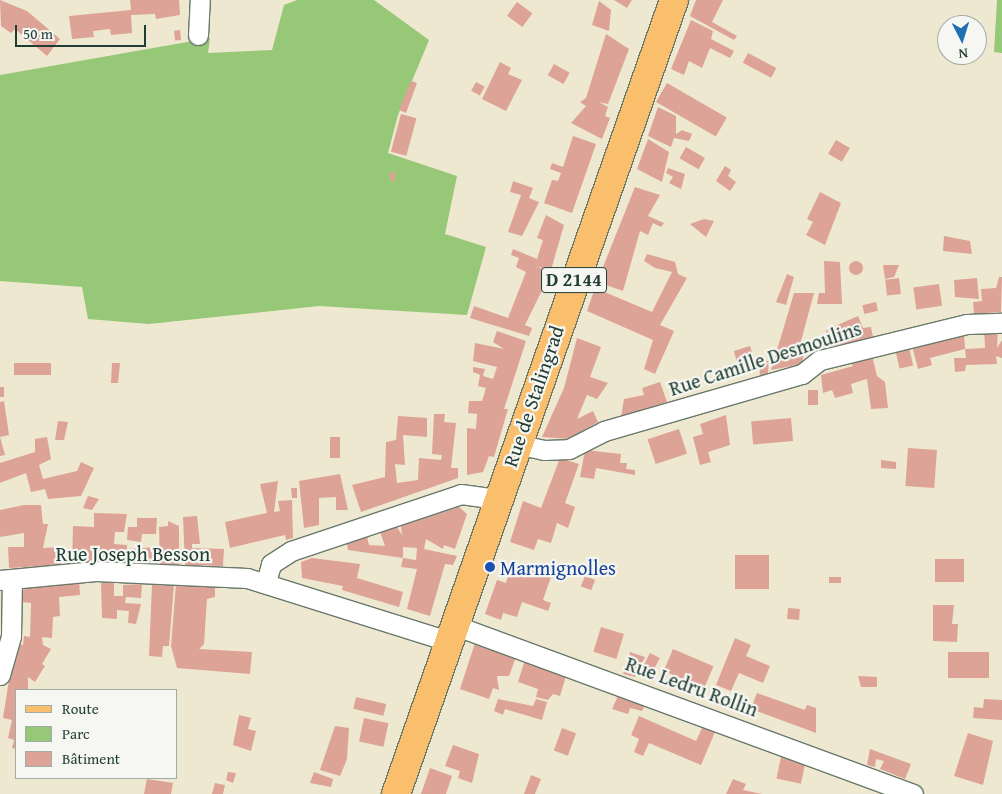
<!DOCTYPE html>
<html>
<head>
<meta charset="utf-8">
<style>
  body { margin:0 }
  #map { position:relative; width:1002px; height:794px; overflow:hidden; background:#efe8d0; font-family:"Gentium Book Plus",serif }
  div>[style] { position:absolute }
  .green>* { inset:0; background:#96c877 }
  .building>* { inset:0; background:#dda397; transform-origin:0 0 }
  .round { border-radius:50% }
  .roads { filter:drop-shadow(1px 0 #68796b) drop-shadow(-1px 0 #68796b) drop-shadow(0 1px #68796b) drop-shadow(0 -1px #68796b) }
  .street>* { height:19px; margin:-9.5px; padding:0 9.5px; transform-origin:9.5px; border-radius:9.5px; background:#fff }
  .primary>* { height:28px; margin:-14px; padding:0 14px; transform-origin:14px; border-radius:14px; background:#f9bf6d }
  .dots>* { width:14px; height:14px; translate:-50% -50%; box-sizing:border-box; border:2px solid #f6f6f2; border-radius:50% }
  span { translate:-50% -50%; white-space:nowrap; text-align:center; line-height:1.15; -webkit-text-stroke:4.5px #f6f6f2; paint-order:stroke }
  .shield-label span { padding:1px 4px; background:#f6f6f2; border:1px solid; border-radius:4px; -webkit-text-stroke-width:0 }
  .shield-label { font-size:19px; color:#1f3d34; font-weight:700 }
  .street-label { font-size:20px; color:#1f3d34 }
  .transit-label { font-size:20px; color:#164399 }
  .left { translate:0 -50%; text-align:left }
  .legend { position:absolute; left:15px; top:689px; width:162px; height:90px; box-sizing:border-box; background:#f6f6f2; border:1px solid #a0aca6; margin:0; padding:6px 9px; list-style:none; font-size:15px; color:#1f3d34 }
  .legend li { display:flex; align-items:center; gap:10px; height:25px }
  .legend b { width:25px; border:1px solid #a0aca6 }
  .north { position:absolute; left:937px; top:15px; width:50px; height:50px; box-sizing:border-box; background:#f6f6f2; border:1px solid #a0aca6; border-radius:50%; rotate:175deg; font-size:14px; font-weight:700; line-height:20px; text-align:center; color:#1f3d34 }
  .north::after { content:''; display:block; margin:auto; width:18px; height:22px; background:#1f6fb2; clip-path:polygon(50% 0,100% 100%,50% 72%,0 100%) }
  .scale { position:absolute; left:15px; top:25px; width:131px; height:22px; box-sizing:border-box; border:2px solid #1f3d34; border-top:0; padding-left:6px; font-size:15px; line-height:18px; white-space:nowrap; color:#1f3d34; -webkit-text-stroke:4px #f6f6f2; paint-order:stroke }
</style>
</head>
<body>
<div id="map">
  <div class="green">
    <i style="clip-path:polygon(297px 0,374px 0,429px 40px,398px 115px,388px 153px,457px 176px,445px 234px,486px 247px,467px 315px,319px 306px,149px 324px,88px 319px,82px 287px,0 281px,0 75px,210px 38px,208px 53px,272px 50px,284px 5px)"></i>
    <i style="clip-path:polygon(997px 0,1002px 0,1002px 53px,994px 52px)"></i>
  </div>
  <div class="building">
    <i style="clip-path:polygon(0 0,27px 11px,60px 39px,47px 56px,15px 29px,11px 33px,1px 26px)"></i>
    <i style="clip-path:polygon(130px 0,179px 0,180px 15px,156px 19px,155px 14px,131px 15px,132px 33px,111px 35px,110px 29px,93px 31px,94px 37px,72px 39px,69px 16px,131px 10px)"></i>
    <i style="clip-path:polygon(614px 0,632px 0,627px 8px)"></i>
    <i style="clip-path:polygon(696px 0,723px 0,712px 22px,737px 36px,734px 40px,690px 16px)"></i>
    <i style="clip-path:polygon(599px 1px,611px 10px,609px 31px,592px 25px)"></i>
    <i style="left:517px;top:2px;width:19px;height:17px;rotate:36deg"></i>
    <i style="clip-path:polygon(691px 20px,713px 31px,711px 39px,734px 51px,730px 58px,710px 48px,702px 68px,689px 61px,684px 75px,671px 69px)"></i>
    <i style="left:180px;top:30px;width:10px;height:6px;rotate:84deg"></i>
    <i style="clip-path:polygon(606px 34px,629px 49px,608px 104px,599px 102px,608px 107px,605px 116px,610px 118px,602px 139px,571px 123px,586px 106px,580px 102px,586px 98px)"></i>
    <i style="left:748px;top:53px;width:32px;height:11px;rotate:28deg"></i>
    <i style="clip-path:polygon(500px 62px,511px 68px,508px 74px,522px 80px,506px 111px,482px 99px)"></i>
    <i style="left:554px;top:64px;width:18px;height:13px;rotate:29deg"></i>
    <i style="clip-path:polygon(411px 81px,417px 83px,406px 113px,399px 110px)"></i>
    <i style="left:476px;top:82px;width:10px;height:10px;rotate:29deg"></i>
    <i style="left:667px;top:83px;width:69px;height:22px;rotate:30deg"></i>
    <i style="clip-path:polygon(658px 107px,676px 116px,676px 134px,682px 130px,692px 134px,689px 141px,674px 138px,671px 147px,648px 136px)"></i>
    <i style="left:401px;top:114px;width:16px;height:39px;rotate:15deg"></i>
    <i style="clip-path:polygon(573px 136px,596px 144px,572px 213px,544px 203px,552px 180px,558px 181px,561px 173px,550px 169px,552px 163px,563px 167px)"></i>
    <i style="clip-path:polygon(648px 139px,669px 152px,662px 182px,637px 169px)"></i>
    <i style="left:836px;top:140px;width:16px;height:16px;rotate:30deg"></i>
    <i style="left:686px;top:147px;width:22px;height:13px;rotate:30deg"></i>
    <i style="clip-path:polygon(725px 166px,731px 170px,728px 176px,736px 182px,730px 191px,716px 181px)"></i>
    <i style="clip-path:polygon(668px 168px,685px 174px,681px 189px,669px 183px,673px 177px,666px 173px)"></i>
    <i style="left:390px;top:172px;width:5px;height:9px"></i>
    <i style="clip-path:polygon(513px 181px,533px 188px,529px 198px,539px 202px,522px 236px,508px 232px,521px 195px,510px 192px)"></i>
    <i style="clip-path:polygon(635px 187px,660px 195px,648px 216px,664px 223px,661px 227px,653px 223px,648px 235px,640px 231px,623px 291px,597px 282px)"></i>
    <i style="clip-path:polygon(820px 192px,841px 203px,825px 245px,806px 235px,813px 222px,807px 219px)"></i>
    <i style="clip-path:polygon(546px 215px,564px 225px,551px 270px,535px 266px,551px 272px,525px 325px,532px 328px,529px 336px,470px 318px,474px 306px,508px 318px,526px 272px,516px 267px,519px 258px,511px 255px,513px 249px,537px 259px,543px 240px,537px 238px)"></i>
    <i style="clip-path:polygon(704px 219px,714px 221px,706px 237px,690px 224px)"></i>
    <i style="clip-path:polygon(944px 236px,970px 241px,972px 254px,943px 251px)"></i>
    <i style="clip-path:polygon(647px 254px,675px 262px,678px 274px,687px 278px,660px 325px,674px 331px,655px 374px,644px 369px,653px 340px,587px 311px,595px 288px,652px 312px,672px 272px,655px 268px,644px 261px)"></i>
    <i class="round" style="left:849px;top:261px;width:14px;height:14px"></i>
    <i style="clip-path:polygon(824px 261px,840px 262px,842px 304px,817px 304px,819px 293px,825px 293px)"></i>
    <i style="clip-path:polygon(883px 265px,899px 265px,894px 277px,885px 279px)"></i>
    <i style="clip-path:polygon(787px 274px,794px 277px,786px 305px,776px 302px)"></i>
    <i style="clip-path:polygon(999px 277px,1002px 277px,1001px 312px,974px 314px,973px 302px,982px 301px,981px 289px,996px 288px)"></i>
    <i style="left:899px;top:278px;width:16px;height:14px;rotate:83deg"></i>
    <i style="clip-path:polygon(977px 278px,979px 299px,955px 297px,954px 280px)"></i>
    <i style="left:939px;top:284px;width:22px;height:26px;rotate:82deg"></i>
    <i style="clip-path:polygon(794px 293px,814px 293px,801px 341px,806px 342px,802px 364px,771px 370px)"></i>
    <i style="left:876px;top:302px;width:9px;height:14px;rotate:77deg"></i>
    <i style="clip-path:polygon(858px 316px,863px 328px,871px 327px,873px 337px,831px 348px,826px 330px)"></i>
    <i style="clip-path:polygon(998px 328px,997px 348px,1002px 340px,1002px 358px,996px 356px,997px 364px,966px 365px,965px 371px,955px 372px,954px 358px,966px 358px,965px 349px,930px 358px,932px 365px,918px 369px,911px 342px,964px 332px,965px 349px,985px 348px,984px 329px)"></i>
    <i style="clip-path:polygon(497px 331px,526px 341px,504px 409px,508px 409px,494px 457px,489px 456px,483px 472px,467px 475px,467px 428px,476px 429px,477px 414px,468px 413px,469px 401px,482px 401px,486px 388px,478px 386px,480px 375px,473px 372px,473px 367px,485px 369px,483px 376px,493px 379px,497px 367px,473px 361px,475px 343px,504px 349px,493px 342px)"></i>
    <i style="clip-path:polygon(577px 338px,601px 347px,590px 377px,608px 383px,597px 399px,587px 395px,577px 419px,593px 411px,598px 422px,569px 439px,542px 437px,564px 388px)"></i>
    <i style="left:908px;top:343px;width:23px;height:14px;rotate:77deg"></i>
    <i style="left:750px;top:346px;width:21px;height:17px;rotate:73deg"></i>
    <i style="clip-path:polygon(871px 351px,877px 376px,885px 382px,888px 408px,871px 409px,867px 379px,851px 384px,853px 393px,835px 398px,832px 390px,823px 393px,821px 375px,853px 366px,846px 358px)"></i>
    <i style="clip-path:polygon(759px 360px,769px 361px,768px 373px,760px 376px)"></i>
    <i style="left:14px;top:363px;width:37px;height:12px"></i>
    <i style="clip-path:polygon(112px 363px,120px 363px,118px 383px,111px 383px)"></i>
    <i style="clip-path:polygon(660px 382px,667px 402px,621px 417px,624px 399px,644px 395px,642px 388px)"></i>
    <i style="left:0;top:387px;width:4px;height:10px"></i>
    <i style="left:808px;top:390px;width:10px;height:15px"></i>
    <i style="clip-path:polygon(4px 401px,9px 435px,0 437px,0 402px)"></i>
    <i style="clip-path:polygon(434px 414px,445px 414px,444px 422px,456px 423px,451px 468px,458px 468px,458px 478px,361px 512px,352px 485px,385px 477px,386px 442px,396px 440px,398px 416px,427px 418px,427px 437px,403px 435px,405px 465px,395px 464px,397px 483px,418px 480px,419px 458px,441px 460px,442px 455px,432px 454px)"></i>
    <i style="clip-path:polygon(726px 415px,730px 445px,708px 452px,711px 462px,700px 465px,693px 437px,703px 434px,700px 424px)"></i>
    <i style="left:791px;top:418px;width:23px;height:40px;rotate:85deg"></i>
    <i style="clip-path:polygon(58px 421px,68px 422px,64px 440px,55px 440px)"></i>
    <i style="left:679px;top:429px;width:26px;height:33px;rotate:72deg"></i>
    <i style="clip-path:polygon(0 437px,5px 455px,0 456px)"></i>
    <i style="clip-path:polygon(47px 437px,51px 459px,39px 465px,43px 479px,77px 471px,81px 462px,94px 468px,81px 496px,48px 499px,45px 489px,31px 492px,26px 473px,0 483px,0 463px,35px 452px,35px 439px)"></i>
    <i style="left:330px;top:437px;width:10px;height:21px"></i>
    <i style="left:908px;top:448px;width:29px;height:38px;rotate:4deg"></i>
    <i style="clip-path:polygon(585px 450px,621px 454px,620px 463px,627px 463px,626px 469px,635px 470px,635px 475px,596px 468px,594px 479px,580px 477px)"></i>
    <i style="clip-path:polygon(560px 458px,579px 464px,565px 503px,575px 507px,568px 528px,557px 523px,551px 543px,538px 539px,534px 550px,510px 542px,523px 501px,541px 508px)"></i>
    <i style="clip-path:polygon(881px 460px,896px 462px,896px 469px,881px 468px)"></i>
    <i style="clip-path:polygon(340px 474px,348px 510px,336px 510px,336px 497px,319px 498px,319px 525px,304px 528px,299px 481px)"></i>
    <i style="clip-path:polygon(278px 481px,274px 512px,280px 511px,278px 501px,292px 500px,293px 538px,286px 540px,285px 535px,230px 548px,225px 522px,267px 513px,260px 484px)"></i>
    <i style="clip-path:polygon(291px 488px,297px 488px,297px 498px,292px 498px)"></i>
    <i style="clip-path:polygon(88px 496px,99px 499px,92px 510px,83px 508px)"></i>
    <i style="clip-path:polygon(24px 505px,41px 505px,43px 524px,48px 524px,43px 548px,62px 547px,62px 565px,9px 568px,8px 547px,24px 547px,24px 533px,0 537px,0 510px)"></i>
    <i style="clip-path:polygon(evenodd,459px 507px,467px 514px,455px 549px,444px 545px,443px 549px,426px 539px,424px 549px,457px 556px,453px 565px,445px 564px,430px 616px,407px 609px,417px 569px,401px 567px,403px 558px,348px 550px,347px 544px,367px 537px,369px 545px,385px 546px,380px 532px,397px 527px,402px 535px,401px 526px,459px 507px,403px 547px,417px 548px,416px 560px,403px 558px,403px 547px)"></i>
    <i style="clip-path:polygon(94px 513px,127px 514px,124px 532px,115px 532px,114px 544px,127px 545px,127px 549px,157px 547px,157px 564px,72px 564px,73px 526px,94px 527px)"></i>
    <i style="clip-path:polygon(197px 516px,200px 544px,192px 544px,192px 548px,224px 549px,223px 566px,185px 565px,183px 517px)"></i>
    <i style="clip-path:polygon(137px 518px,157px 518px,156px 534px,142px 534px,141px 542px,127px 540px,128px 527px,137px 527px)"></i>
    <i style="clip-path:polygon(168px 521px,179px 526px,179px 564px,160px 564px,159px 527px,168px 526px)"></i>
    <i style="left:735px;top:555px;width:34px;height:34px"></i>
    <i style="clip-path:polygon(312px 558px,360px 564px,357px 578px,403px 592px,399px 607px,342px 590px,343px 586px,302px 578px,301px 562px)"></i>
    <i style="left:935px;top:559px;width:29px;height:23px"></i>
    <i style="clip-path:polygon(533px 567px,552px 574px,543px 600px,551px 603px,548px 611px,522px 602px,517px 617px,503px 613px,501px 620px,485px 614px,497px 580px,506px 583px,508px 576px,531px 577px)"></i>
    <i style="left:585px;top:576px;width:11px;height:11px;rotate:22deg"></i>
    <i style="left:829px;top:577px;width:12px;height:6px"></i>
    <i style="clip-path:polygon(79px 579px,80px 595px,59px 597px,60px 616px,53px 617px,52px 638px,42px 637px,43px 645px,51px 649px,42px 664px,45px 666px,35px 682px,28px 677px,28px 690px,16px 690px,16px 749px,12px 748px,14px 740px,8px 738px,12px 720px,3px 718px,9px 680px,6px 679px,18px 655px,13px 654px,14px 644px,23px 645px,24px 636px,30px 637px,31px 603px,20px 602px,21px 590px)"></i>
    <i style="clip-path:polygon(101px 583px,114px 583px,114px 596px,123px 596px,123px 585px,142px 584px,141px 598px,126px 597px,125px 603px,141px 604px,136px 624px,128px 623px,129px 611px,117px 610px,117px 619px,102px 618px)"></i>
    <i style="clip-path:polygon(152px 584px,174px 584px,169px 646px,163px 646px,162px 657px,149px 656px)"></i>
    <i style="clip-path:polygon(176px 584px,215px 587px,215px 597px,207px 599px,204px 644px,199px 649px,252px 652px,250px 674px,177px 668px,171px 646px)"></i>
    <i style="clip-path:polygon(933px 605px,954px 605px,952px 624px,958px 624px,957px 642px,933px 641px)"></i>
    <i style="left:788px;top:608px;width:12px;height:11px;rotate:5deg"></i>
    <i style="left:601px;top:627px;width:24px;height:26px;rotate:17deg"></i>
    <i style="clip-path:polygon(735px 638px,751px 645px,746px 656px,770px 666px,763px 683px,739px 673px,731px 691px,716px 685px)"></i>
    <i style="clip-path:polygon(475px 643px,516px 657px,509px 676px,497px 676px,499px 690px,493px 688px,489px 699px,460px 689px)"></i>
    <i style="left:673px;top:649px;width:44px;height:24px;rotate:23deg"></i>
    <i style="clip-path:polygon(630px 652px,645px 657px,635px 677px,623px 674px)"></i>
    <i style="left:948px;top:652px;width:41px;height:26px"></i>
    <i style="left:650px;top:653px;width:11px;height:21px;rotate:27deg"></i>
    <i style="clip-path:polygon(525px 660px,567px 673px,560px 696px,553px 694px,548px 700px,536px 697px,538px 689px,518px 682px)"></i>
    <i style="clip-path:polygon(858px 676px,877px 677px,877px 687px,861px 687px)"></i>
    <i style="clip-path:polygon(757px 693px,805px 710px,807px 705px,816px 708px,816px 733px,751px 709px)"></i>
    <i style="clip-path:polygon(619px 694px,646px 703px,642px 711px,630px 708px,628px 714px,612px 709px)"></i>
    <i style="left:356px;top:697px;width:31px;height:12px;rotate:13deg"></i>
    <i style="clip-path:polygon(498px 699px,533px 706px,536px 699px,547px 702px,542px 720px,505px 709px,503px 715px,494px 711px)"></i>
    <i style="clip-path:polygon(984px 699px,1002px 700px,1002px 720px,973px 718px,974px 707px,983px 708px)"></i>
    <i style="clip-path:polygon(239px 715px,251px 718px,248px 729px,256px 731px,251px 751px,233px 745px)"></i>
    <i style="clip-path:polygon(639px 716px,696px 741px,703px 726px,715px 732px,701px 765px,649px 743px,643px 756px,634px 752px,639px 739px,631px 735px)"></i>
    <i style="left:364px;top:718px;width:25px;height:24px;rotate:12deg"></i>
    <i style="clip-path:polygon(335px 726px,349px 728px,347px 759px,340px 776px,320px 770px)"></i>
    <i style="left:562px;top:728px;width:15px;height:24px;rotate:20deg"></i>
    <i style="clip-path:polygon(968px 733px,993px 741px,983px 785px,954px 776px)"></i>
    <i style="clip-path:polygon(453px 745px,479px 754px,472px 783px,458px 778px,460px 771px,445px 766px)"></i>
    <i style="clip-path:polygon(870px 749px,911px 764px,905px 779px,880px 769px,884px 761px,876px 759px,875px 767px,867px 765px)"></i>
    <i style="left:781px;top:757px;width:25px;height:22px;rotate:12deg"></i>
    <i style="clip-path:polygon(430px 768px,452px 776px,446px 794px,421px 794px)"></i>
    <i style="clip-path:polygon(228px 772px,236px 773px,233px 783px,226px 780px)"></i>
    <i style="clip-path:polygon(314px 772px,333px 779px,331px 787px,310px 783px)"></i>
    <i style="clip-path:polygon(531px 775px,541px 779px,535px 794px,524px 794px)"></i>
    <i style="clip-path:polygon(147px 779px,173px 783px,171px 794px,144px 794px)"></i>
    <i style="clip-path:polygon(733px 779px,746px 784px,743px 790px,762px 794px,726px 794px)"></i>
    <i style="clip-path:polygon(215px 783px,225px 785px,223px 794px,212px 794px)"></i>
  </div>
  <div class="roads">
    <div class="street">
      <i style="left:198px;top:35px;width:35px;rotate:-87deg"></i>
      <i style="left:516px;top:444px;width:29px;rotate:12deg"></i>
      <i style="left:544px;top:450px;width:25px;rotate:-2deg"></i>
      <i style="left:569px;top:449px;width:39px;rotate:-27deg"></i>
      <i style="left:604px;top:431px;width:206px;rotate:-16.1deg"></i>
      <i style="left:802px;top:374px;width:23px;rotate:-38deg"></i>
      <i style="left:820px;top:360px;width:151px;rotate:-13.8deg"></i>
      <i style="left:967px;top:324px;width:35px;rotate:-2deg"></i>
      <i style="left:0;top:580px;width:96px;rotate:-5.4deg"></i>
      <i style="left:96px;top:571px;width:151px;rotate:2.7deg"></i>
      <i style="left:247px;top:578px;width:211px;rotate:17.4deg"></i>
      <i style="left:266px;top:582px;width:19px;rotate:-74deg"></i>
      <i style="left:271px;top:564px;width:24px;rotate:-33deg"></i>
      <i style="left:291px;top:551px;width:179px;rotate:-18.5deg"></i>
      <i style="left:461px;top:494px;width:36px;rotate:8deg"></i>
      <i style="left:454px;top:625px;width:489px;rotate:20.2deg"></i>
      <i style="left:0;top:675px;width:41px;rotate:-74.2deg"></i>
      <i style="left:11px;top:636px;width:57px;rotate:-89deg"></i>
    </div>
    <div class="primary">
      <i style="left:396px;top:794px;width:841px;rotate:-70.7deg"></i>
    </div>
  </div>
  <div class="dots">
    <i style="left:490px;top:567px;background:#1a4fb4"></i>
  </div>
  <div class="shield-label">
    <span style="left:574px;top:280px">D 2144</span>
  </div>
  <div class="street-label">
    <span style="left:765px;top:358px;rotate:-18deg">Rue Camille Desmoulins</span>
    <span style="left:533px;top:396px;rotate:-71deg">Rue de Stalingrad</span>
    <span style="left:133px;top:553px">Rue Joseph Besson</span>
    <span style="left:692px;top:686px;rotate:20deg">Rue Ledru Rollin</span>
  </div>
  <div class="transit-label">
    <span class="left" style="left:500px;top:567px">Marmignolles</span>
  </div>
  <ul class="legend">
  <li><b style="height:6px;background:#f9bf6d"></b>Route</li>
  <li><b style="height:14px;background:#96c877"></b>Parc</li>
  <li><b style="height:14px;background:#dda397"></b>Bâtiment</li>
  </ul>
  <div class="north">N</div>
  <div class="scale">50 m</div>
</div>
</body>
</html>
